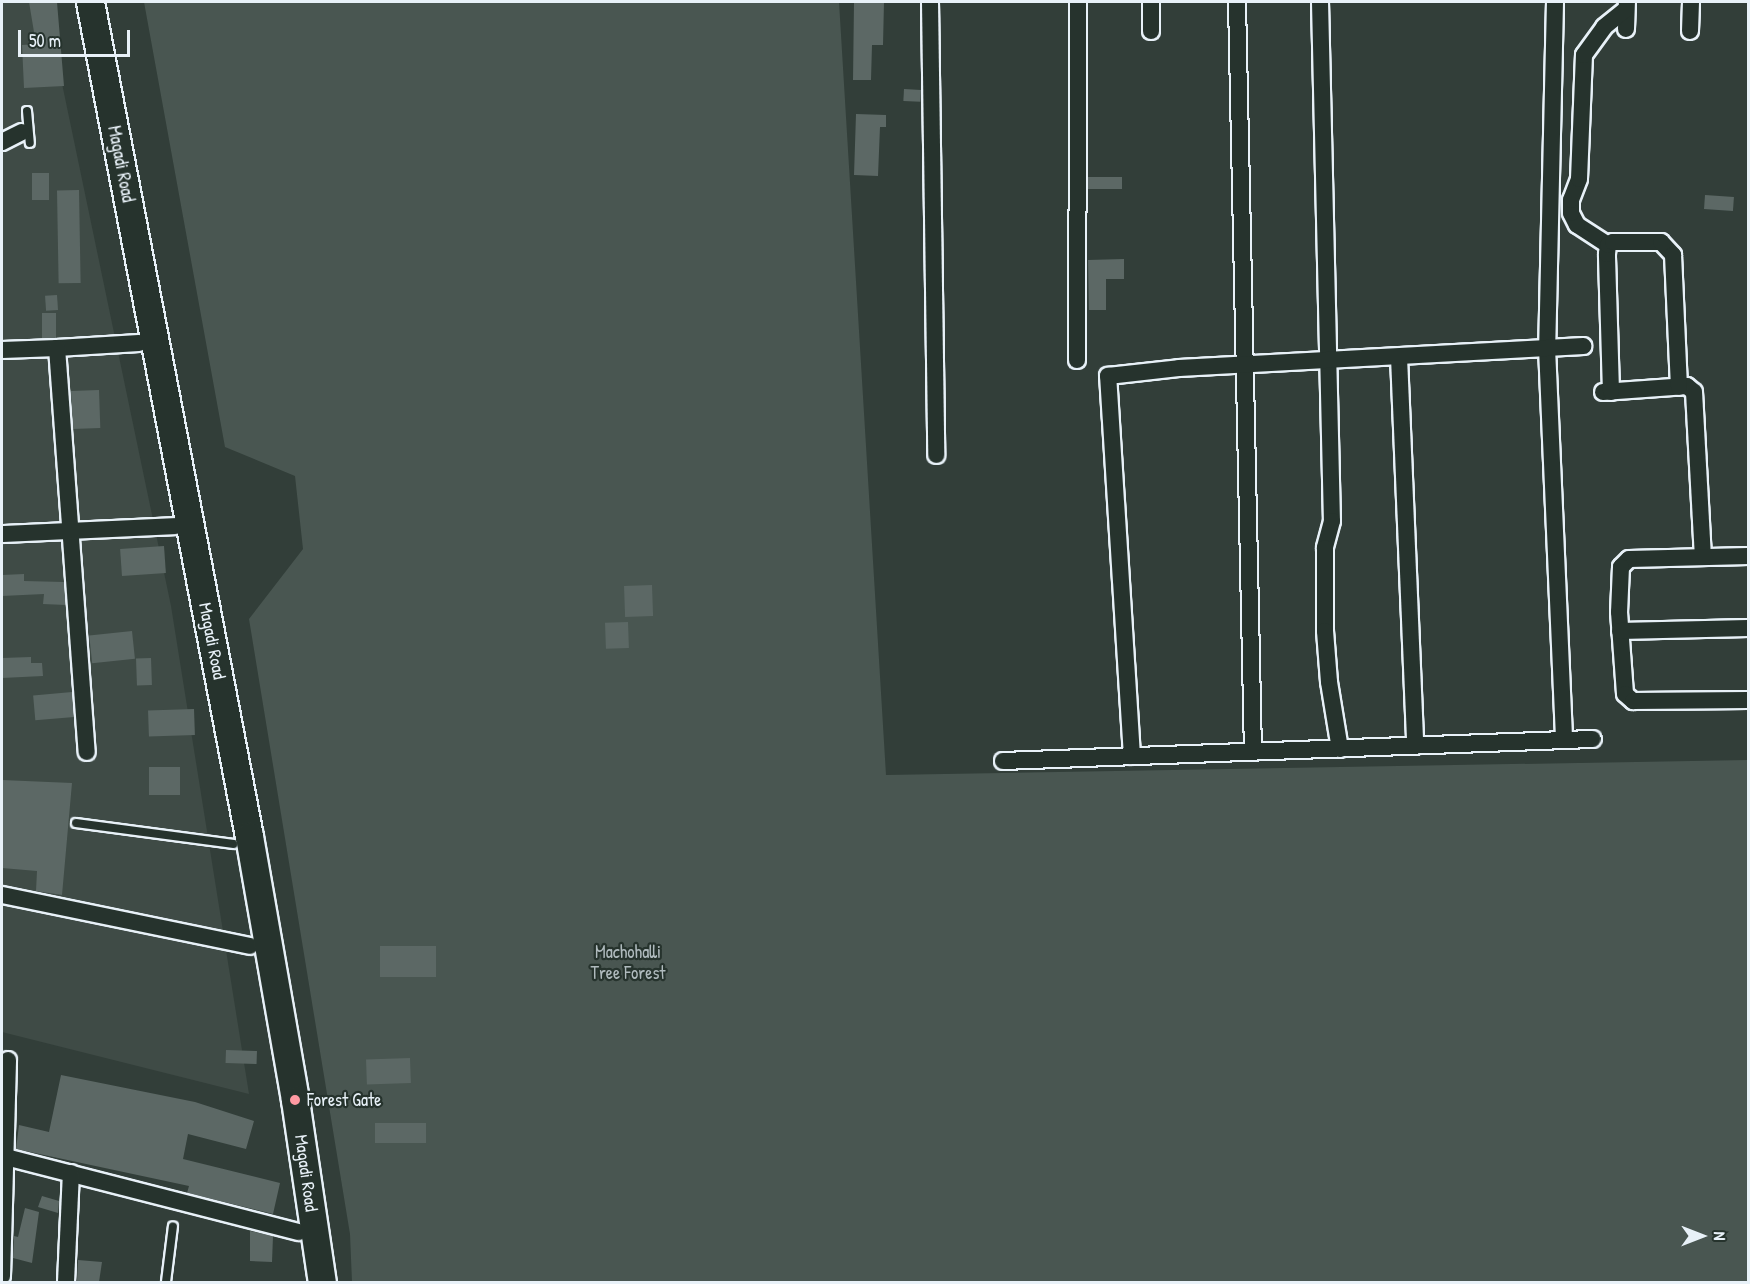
<!DOCTYPE html>
<html>
<head>
<meta charset="utf-8">
<style>
  body { margin:0 }
  #map { position:relative; width:1750px; height:1284px; overflow:hidden; background:#323e39; font-family:"Patrick Hand",sans-serif }
  div>[style] { position:absolute }
  .built>* { inset:0; background:#3f4b46 }
  .green>* { inset:0; background:#495651 }
  .building>* { inset:0; background:#5c6865; transform-origin:0 0 }
  .roads { filter:drop-shadow(2px 0 #e8f1f8) drop-shadow(-2px 0 #e8f1f8) drop-shadow(0 2px #e8f1f8) drop-shadow(0 -2px #e8f1f8) }
  .lane>* { height:8px; margin:-4px; padding:0 4px; transform-origin:4px; border-radius:4px; background:#26332d }
  .street>* { height:16px; margin:-8px; padding:0 8px; transform-origin:8px; border-radius:8px; background:#26332d }
  .primary>* { height:27px; margin:-13.5px; padding:0 13.5px; transform-origin:13.5px; border-radius:13.5px; background:#26332d }
  .dots>* { width:16px; height:16px; translate:-50% -50%; box-sizing:border-box; border:3px solid #26332d; border-radius:50% }
  span { translate:-50% -50%; white-space:nowrap; text-align:center; line-height:1.15; -webkit-text-stroke:4.5px #26332d; paint-order:stroke }
  .street-label { font-size:18px; color:#e8f1f8 }
  .park-label { font-size:18px; color:#b0bbbe }
  .poi-label { font-size:18px; color:#e8f1f8 }
  .left { translate:0 -50%; text-align:left }
  .frame { position:absolute; inset:0; border:3px solid #e8f1f8; pointer-events:none }
  .north { position:absolute; left:1672px; top:1206px; width:60px; height:60px; -webkit-text-stroke:4px #26332d; paint-order:stroke; rotate:90deg; font-size:16px; font-weight:700; line-height:24px; text-align:center; color:#e8f1f8 }
  .north::after { content:''; display:block; margin:auto; width:21px; height:27px; background:#e8f1f8; clip-path:polygon(50% 0,100% 100%,50% 72%,0 100%) }
  .scale { position:absolute; left:18px; top:30px; width:112px; height:27px; box-sizing:border-box; border:3px solid #e8f1f8; border-top:0; padding-left:8px; font-size:18px; line-height:21px; white-space:nowrap; color:#e8f1f8; -webkit-text-stroke:4px #26332d; paint-order:stroke }
</style>
</head>
<body>
<div id="map">
  <div class="built">
    <i style="clip-path:polygon(2px 2px,45px 2px,171px 606px,249px 1094px,2px 1032px)"></i>
  </div>
  <div class="green">
    <i style="clip-path:polygon(144px 2px,839px 2px,886px 775px,1748px 760px,1748px 1282px,352px 1282px,350px 1234px,249px 619px,303px 549px,295px 476px,225px 447px)"></i>
  </div>
  <div class="building">
    <i style="clip-path:polygon(29px 2px,57px 2px,64px 86px,24px 88px,22px 45px,36px 44px)"></i>
    <i style="clip-path:polygon(854px 2px,884px 2px,883px 45px,872px 45px,871px 80px,853px 80px)"></i>
    <i style="left:904px;top:89px;width:17px;height:12px;rotate:3deg"></i>
    <i style="clip-path:polygon(856px 114px,886px 115px,886px 127px,880px 127px,878px 176px,854px 175px)"></i>
    <i style="left:32px;top:173px;width:17px;height:27px"></i>
    <i style="left:1088px;top:177px;width:34px;height:12px"></i>
    <i style="left:79px;top:190px;width:93px;height:22px;rotate:89deg"></i>
    <i style="left:1705px;top:195px;width:29px;height:14px;rotate:4deg"></i>
    <i style="clip-path:polygon(1124px 259px,1124px 279px,1106px 279px,1106px 310px,1089px 310px,1088px 260px)"></i>
    <i style="left:57px;top:295px;width:15px;height:12px;rotate:86deg"></i>
    <i style="left:42px;top:313px;width:14px;height:25px"></i>
    <i style="left:99px;top:390px;width:38px;height:28px;rotate:88deg"></i>
    <i style="left:164px;top:546px;width:27px;height:44px;rotate:86deg"></i>
    <i style="clip-path:polygon(24px 574px,24px 581px,64px 582px,66px 605px,43px 604px,44px 594px,2px 596px,2px 575px)"></i>
    <i style="left:652px;top:585px;width:31px;height:28px;rotate:88deg"></i>
    <i style="left:628px;top:622px;width:26px;height:23px;rotate:88deg"></i>
    <i style="left:132px;top:631px;width:28px;height:43px;rotate:84deg"></i>
    <i style="clip-path:polygon(31px 657px,31px 663px,42px 663px,43px 676px,2px 678px,2px 658px)"></i>
    <i style="left:151px;top:658px;width:27px;height:15px;rotate:88deg"></i>
    <i style="left:72px;top:692px;width:25px;height:39px;rotate:85deg"></i>
    <i style="left:194px;top:709px;width:26px;height:46px;rotate:88deg"></i>
    <i style="left:149px;top:767px;width:31px;height:28px"></i>
    <i style="clip-path:polygon(2px 780px,72px 783px,62px 895px,36px 891px,37px 871px,2px 868px)"></i>
    <i style="left:380px;top:946px;width:56px;height:31px"></i>
    <i style="left:226px;top:1050px;width:31px;height:13px;rotate:2deg"></i>
    <i style="left:410px;top:1058px;width:25px;height:44px;rotate:88deg"></i>
    <i style="clip-path:polygon(61px 1075px,195px 1102px,254px 1121px,246px 1149px,188px 1134px,183px 1159px,280px 1183px,273px 1214px,187px 1193px,189px 1186px,16px 1149px,19px 1125px,49px 1132px)"></i>
    <i style="left:375px;top:1123px;width:51px;height:20px"></i>
    <i style="clip-path:polygon(42px 1196px,59px 1201px,58px 1213px,38px 1207px)"></i>
    <i style="clip-path:polygon(25px 1208px,39px 1212px,32px 1263px,13px 1258px,14px 1236px,18px 1237px)"></i>
    <i style="clip-path:polygon(250px 1231px,273px 1236px,272px 1262px,250px 1261px)"></i>
    <i style="clip-path:polygon(78px 1260px,102px 1262px,99px 1282px,77px 1282px)"></i>
  </div>
  <div class="roads">
    <div class="lane">
      <i style="left:27px;top:111px;width:32px;rotate:85deg"></i>
      <i style="left:76px;top:823px;width:159px;rotate:7.6deg"></i>
      <i style="left:166px;top:1282px;width:56px;rotate:-82.9deg"></i>
    </div>
    <div class="street">
      <i style="left:930px;top:2px;width:453px;rotate:89.2deg"></i>
      <i style="left:1151px;top:2px;width:29px;rotate:90deg"></i>
      <i style="left:1237px;top:2px;width:750px;rotate:88.78deg"></i>
      <i style="left:1320px;top:2px;width:519px;rotate:88.68deg"></i>
      <i style="left:1332px;top:521px;width:28px;rotate:105deg"></i>
      <i style="left:1325px;top:548px;width:83px;rotate:90deg"></i>
      <i style="left:1325px;top:631px;width:51px;rotate:85.5deg"></i>
      <i style="left:1329px;top:682px;width:68px;rotate:80.7deg"></i>
      <i style="left:1555px;top:2px;width:346px;rotate:91.3deg"></i>
      <i style="left:1547px;top:348px;width:392px;rotate:87.5deg"></i>
      <i style="left:1626px;top:29px;width:27px;rotate:-88deg"></i>
      <i style="left:1690px;top:31px;width:29px;rotate:-88deg"></i>
      <i style="left:2px;top:142px;width:22px;rotate:-27deg"></i>
      <i style="left:1608px;top:245px;width:37px;rotate:-147deg"></i>
      <i style="left:1577px;top:225px;width:13px;rotate:-117deg"></i>
      <i style="left:1571px;top:213px;width:13px;rotate:-90deg"></i>
      <i style="left:1571px;top:200px;width:22px;rotate:-69deg"></i>
      <i style="left:1579px;top:179px;width:124px;rotate:-87.7deg"></i>
      <i style="left:1584px;top:55px;width:34px;rotate:-54deg"></i>
      <i style="left:1604px;top:27px;width:28px;rotate:-39deg"></i>
      <i style="left:57px;top:348px;width:82px;rotate:-3.5deg"></i>
      <i style="left:2px;top:350px;width:55px;rotate:-2.1deg"></i>
      <i style="left:57px;top:348px;width:405px;rotate:85.8deg"></i>
      <i style="left:1399px;top:357px;width:389px;rotate:87.6deg"></i>
      <i style="left:1077px;top:360px;width:358px;rotate:-89.8deg"></i>
      <i style="left:1603px;top:392px;width:84px;rotate:-4.1deg"></i>
      <i style="left:1687px;top:386px;width:9px;rotate:41deg"></i>
      <i style="left:1694px;top:392px;width:164px;rotate:86.9deg"></i>
      <i style="left:1611px;top:392px;width:138px;rotate:-91.7deg"></i>
      <i style="left:1607px;top:254px;width:9px;rotate:-84deg"></i>
      <i style="left:1608px;top:245px;width:6px;rotate:-31deg"></i>
      <i style="left:1613px;top:242px;width:48px"></i>
      <i style="left:1661px;top:242px;width:18px;rotate:47deg"></i>
      <i style="left:1673px;top:255px;width:132px;rotate:87.4deg"></i>
      <i style="left:2px;top:534px;width:173px;rotate:-2.6deg"></i>
      <i style="left:1748px;top:556px;width:119px;rotate:178.6deg"></i>
      <i style="left:1629px;top:559px;width:11px;rotate:135deg"></i>
      <i style="left:1621px;top:567px;width:45px;rotate:92.5deg"></i>
      <i style="left:1619px;top:612px;width:82px;rotate:85.8deg"></i>
      <i style="left:1625px;top:694px;width:11px;rotate:41deg"></i>
      <i style="left:1633px;top:701px;width:115px;rotate:-0.5deg"></i>
      <i style="left:1620px;top:631px;width:128px;rotate:-1.3deg"></i>
      <i style="left:1132px;top:756px;width:381px;rotate:-93.6deg"></i>
      <i style="left:1108px;top:376px;width:71px;rotate:-6.4deg"></i>
      <i style="left:1179px;top:368px;width:405px;rotate:-3.1deg"></i>
      <i style="left:1003px;top:761px;width:590px;rotate:-2.14deg"></i>
      <i style="left:2px;top:895px;width:253px;rotate:11.6deg"></i>
      <i style="left:2px;top:1156px;width:306px;rotate:14.4deg"></i>
      <i style="left:2px;top:1276px;width:216px;rotate:-88.4deg"></i>
      <i style="left:66px;top:1282px;width:109px;rotate:-87.4deg"></i>
    </div>
    <div class="primary">
      <i style="left:90px;top:2px;width:849px;rotate:79.21deg"></i>
      <i style="left:249px;top:836px;width:268px;rotate:80.1deg"></i>
      <i style="left:295px;top:1100px;width:184px;rotate:81.6deg"></i>
    </div>
  </div>
  <div class="dots">
    <i style="left:295px;top:1100px;background:#ff9aa2"></i>
  </div>
  <div class="street-label">
    <span style="left:121px;top:164px;rotate:79deg">Magadi Road</span>
    <span style="left:212px;top:641px;rotate:79deg">Magadi Road</span>
    <span style="left:306px;top:1173px;rotate:82deg">Magadi Road</span>
  </div>
  <div class="park-label">
    <span style="left:628px;top:963px">Machohalli<br>Tree Forest</span>
  </div>
  <div class="poi-label">
    <span class="left" style="left:307px;top:1100px">Forest Gate</span>
  </div>
  <div class="frame"></div>
  <div class="north">N</div>
  <div class="scale">50 m</div>
</div>
</body>
</html>
